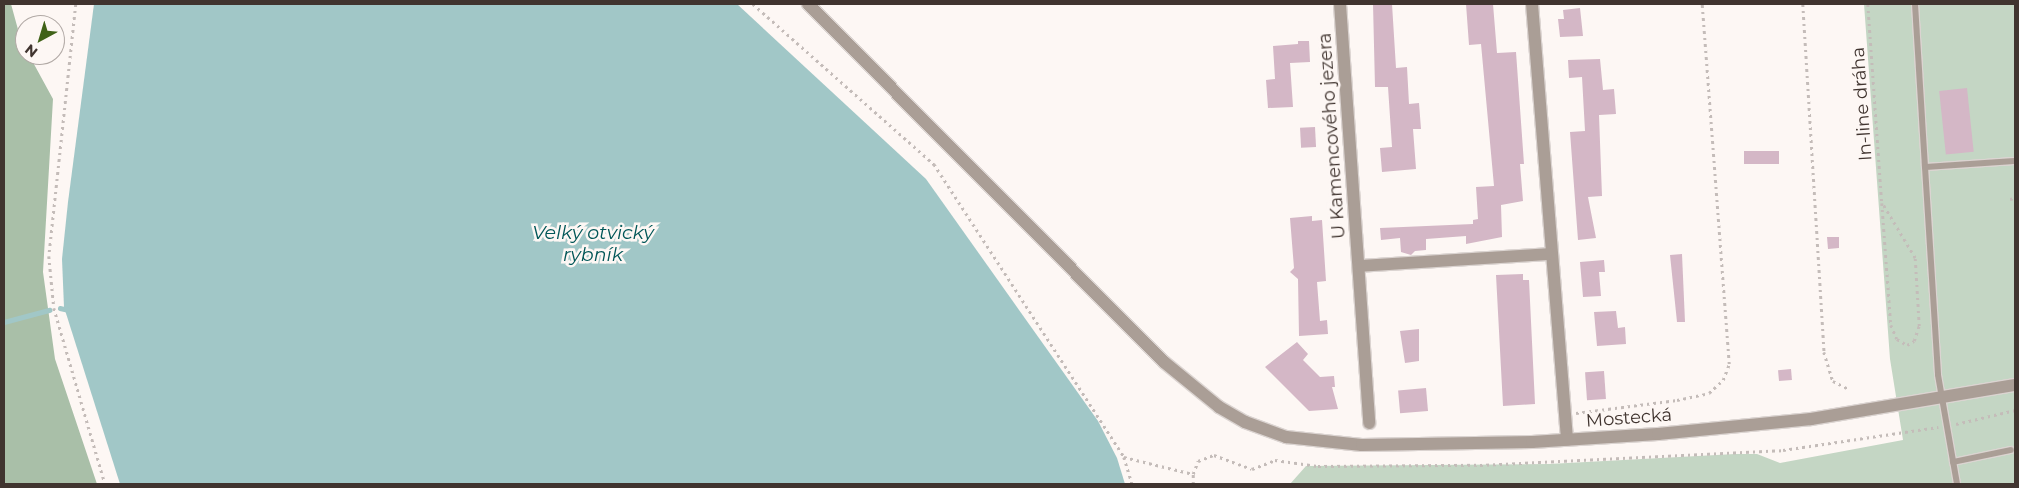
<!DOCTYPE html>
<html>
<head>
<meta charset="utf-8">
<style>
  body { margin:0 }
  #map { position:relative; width:2019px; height:488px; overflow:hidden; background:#fdf7f4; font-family:Montserrat,sans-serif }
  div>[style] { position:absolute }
  .green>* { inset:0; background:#c4d6c4 }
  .forest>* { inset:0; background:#a9bfa8 }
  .water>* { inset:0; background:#a1c7c7 }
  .stream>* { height:4.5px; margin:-2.25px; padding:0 2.25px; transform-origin:2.25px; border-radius:2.25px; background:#a1c7c7 }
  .building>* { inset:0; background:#d4b7c6; transform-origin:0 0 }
  .path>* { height:2.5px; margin-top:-1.25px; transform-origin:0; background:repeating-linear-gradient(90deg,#c4bcb9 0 2.5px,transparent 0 6.5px) }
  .roads { filter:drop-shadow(1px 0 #dbd4d1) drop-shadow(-1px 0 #dbd4d1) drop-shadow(0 1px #dbd4d1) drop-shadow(0 -1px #dbd4d1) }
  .service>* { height:6px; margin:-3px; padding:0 3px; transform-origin:3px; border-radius:3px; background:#aa9e96 }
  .minor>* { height:12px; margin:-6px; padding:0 6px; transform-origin:6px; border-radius:6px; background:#aa9e96 }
  .tertiary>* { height:12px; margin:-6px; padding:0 6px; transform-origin:6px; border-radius:6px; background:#aa9e96 }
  span { translate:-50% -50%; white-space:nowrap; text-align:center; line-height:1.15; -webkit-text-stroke:5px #fdf7f4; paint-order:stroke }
  .street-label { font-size:18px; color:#40342f }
  .water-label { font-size:19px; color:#005657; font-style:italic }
  .frame { position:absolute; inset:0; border:5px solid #40342f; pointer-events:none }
  .north { position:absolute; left:15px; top:15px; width:50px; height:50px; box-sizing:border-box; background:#fdf7f4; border:1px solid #b1a9a5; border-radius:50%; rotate:219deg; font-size:14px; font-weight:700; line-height:20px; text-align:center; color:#40342f }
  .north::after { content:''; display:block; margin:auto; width:18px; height:22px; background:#406218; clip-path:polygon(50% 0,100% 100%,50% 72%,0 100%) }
</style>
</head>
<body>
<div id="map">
  <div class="green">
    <i style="clip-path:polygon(1864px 4px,2015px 4px,2015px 484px,1290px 484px,1306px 466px,1549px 464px,1735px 454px,1757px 454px,1780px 463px,1903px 440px,1890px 359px)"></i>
  </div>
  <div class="forest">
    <i style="clip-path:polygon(4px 4px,11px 4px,25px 55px,29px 55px,53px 99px,43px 272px,55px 359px,97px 484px,4px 484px)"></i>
  </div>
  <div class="water">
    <i style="clip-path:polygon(94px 4px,737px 4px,926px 179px,1098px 421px,1117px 458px,1125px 484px,120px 484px,64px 307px,62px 259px,68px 202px)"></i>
  </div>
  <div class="stream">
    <i style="left:60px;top:308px;width:9px;rotate:13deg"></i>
    <i style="left:4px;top:322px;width:47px;rotate:-14.9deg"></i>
  </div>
  <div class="building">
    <i style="clip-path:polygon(1373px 4px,1392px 4px,1396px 68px,1407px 67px,1409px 104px,1419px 103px,1421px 129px,1413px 129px,1416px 169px,1382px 172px,1380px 148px,1392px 147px,1388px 87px,1375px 87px)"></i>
    <i style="clip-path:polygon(1466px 4px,1493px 4px,1497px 53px,1516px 52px,1524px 164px,1520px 164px,1523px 201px,1501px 205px,1502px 237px,1466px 244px,1466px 236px,1426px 239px,1426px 250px,1415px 251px,1411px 255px,1401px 252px,1400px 238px,1381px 240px,1380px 228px,1473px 224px,1473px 220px,1478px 219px,1476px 187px,1494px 186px,1481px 44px,1469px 45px)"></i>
    <i style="clip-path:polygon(1580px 8px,1583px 36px,1560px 37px,1558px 19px,1564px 19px,1563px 10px)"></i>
    <i style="clip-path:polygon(1298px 41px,1309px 41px,1310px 62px,1290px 63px,1293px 107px,1268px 108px,1266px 80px,1275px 79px,1273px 46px,1298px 44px)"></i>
    <i style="clip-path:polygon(1600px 59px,1603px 90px,1614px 89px,1616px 114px,1599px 115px,1602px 196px,1588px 197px,1596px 238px,1578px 240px,1570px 132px,1585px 131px,1582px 77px,1569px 78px,1568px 60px)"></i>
    <i style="left:1967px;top:88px;width:64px;height:28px;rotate:84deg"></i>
    <i style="left:1315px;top:127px;width:20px;height:15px;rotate:87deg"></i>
    <i style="left:1779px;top:151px;width:13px;height:35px;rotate:90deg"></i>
    <i style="clip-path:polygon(1312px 216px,1312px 221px,1322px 220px,1326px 281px,1317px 282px,1320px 321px,1327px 320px,1328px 334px,1299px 336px,1298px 279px,1290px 272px,1294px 268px,1290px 218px)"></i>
    <i style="clip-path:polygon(1827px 237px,1839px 237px,1839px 248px,1828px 249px)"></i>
    <i style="clip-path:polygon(1682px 254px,1685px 322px,1677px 322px,1670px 255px)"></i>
    <i style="clip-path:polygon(1604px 260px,1605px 272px,1599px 272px,1601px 296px,1583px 297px,1580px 262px)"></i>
    <i style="clip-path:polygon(1523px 274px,1523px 280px,1529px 280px,1535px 404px,1503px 406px,1496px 275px)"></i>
    <i style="clip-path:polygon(1616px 311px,1618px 328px,1625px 327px,1626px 344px,1597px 346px,1594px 312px)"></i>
    <i style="clip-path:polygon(1419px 329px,1419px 361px,1405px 363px,1400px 331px)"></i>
    <i style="clip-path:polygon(1297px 342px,1308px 354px,1303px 360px,1320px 377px,1334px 376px,1335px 387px,1332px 387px,1338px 409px,1309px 411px,1265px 367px)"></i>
    <i style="left:1791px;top:369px;width:11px;height:13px;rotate:85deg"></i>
    <i style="left:1604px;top:371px;width:28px;height:19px;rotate:86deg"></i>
    <i style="left:1426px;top:388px;width:23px;height:28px;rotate:85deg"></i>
  </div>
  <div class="path">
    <i style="left:76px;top:4px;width:253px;rotate:96.1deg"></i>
    <i style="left:49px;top:256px;width:52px;rotate:84.5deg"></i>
    <i style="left:54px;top:308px;width:183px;rotate:73.8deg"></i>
    <i style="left:753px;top:4px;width:242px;rotate:41.5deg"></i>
    <i style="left:934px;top:164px;width:349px;rotate:57deg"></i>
    <i style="left:1124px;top:457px;width:71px;rotate:13.8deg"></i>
    <i style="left:1803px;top:4px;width:349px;rotate:86.5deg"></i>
    <i style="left:1824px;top:352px;width:30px;rotate:73deg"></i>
    <i style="left:1833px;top:381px;width:16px;rotate:27deg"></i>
    <i style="left:1868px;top:4px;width:199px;rotate:86deg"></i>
    <i style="left:1882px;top:203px;width:122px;rotate:85.8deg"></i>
    <i style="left:1891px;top:325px;width:15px;rotate:67deg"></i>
    <i style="left:1897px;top:339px;width:12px;rotate:31deg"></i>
    <i style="left:1907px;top:345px;width:8px;rotate:-30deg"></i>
    <i style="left:1914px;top:341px;width:16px;rotate:-72deg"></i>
    <i style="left:1919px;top:326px;width:68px;rotate:-93.4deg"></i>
    <i style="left:1915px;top:258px;width:64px;rotate:-121deg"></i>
    <i style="left:2010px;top:199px;width:5px;rotate:-11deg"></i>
    <i style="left:1576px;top:413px;width:102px;rotate:-7.3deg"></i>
    <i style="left:1677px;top:400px;width:33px;rotate:-12deg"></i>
    <i style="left:1709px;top:393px;width:19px;rotate:-43deg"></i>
    <i style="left:1723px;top:380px;width:17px;rotate:-69deg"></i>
    <i style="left:1729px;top:364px;width:361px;rotate:-94.3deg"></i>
    <i style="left:1956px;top:424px;width:61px;rotate:-13.3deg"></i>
    <i style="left:1124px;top:457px;width:28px;rotate:73deg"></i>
    <i style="left:1193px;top:484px;width:10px;rotate:-90deg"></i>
    <i style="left:1193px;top:474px;width:14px;rotate:-69deg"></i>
    <i style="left:1198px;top:461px;width:17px;rotate:-21deg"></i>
    <i style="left:1214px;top:455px;width:40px;rotate:20.2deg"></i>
    <i style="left:1252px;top:469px;width:25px;rotate:-21deg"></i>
    <i style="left:1275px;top:460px;width:43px;rotate:7.9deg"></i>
    <i style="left:1318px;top:466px;width:162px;rotate:-0.4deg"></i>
    <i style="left:1480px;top:465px;width:303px;rotate:-2.8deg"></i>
    <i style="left:1783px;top:450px;width:157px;rotate:-8.4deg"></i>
  </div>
  <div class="roads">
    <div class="service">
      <i style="left:1915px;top:4px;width:163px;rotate:86.5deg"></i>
      <i style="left:1925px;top:167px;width:90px;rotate:-3.8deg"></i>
      <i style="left:1925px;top:167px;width:208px;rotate:86.4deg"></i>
      <i style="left:1938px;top:375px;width:111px;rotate:80.1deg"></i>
      <i style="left:1953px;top:462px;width:59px;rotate:-11.7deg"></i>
    </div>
    <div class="minor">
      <i style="left:1340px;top:4px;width:420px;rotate:86deg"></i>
      <i style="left:1532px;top:4px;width:437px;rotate:85.4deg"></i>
      <i style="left:1359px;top:266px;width:191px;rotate:-3.6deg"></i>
    </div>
    <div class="tertiary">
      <i style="left:808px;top:4px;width:505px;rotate:45.16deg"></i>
      <i style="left:1164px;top:362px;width:71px;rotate:39.3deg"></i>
      <i style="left:1219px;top:407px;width:30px;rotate:30deg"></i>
      <i style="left:1245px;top:422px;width:44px;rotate:20.1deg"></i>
      <i style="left:1286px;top:437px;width:76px;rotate:6deg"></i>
      <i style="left:1362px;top:445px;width:170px;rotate:-1deg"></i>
      <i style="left:1532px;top:442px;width:126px;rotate:-3.6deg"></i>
      <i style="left:1658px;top:434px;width:154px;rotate:-5.6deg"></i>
      <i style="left:1811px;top:419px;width:207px;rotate:-9.5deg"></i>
    </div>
  </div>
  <div class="street-label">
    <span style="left:1862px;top:104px;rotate:-94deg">In-line dráha</span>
    <span style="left:1332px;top:136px;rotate:-94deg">U Kamencového jezera</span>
    <span style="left:1629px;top:418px;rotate:-4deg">Mostecká</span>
  </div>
  <div class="water-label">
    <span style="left:593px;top:244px">Velký otvický<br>rybník</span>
  </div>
  <div class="frame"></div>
  <div class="north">N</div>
</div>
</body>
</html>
